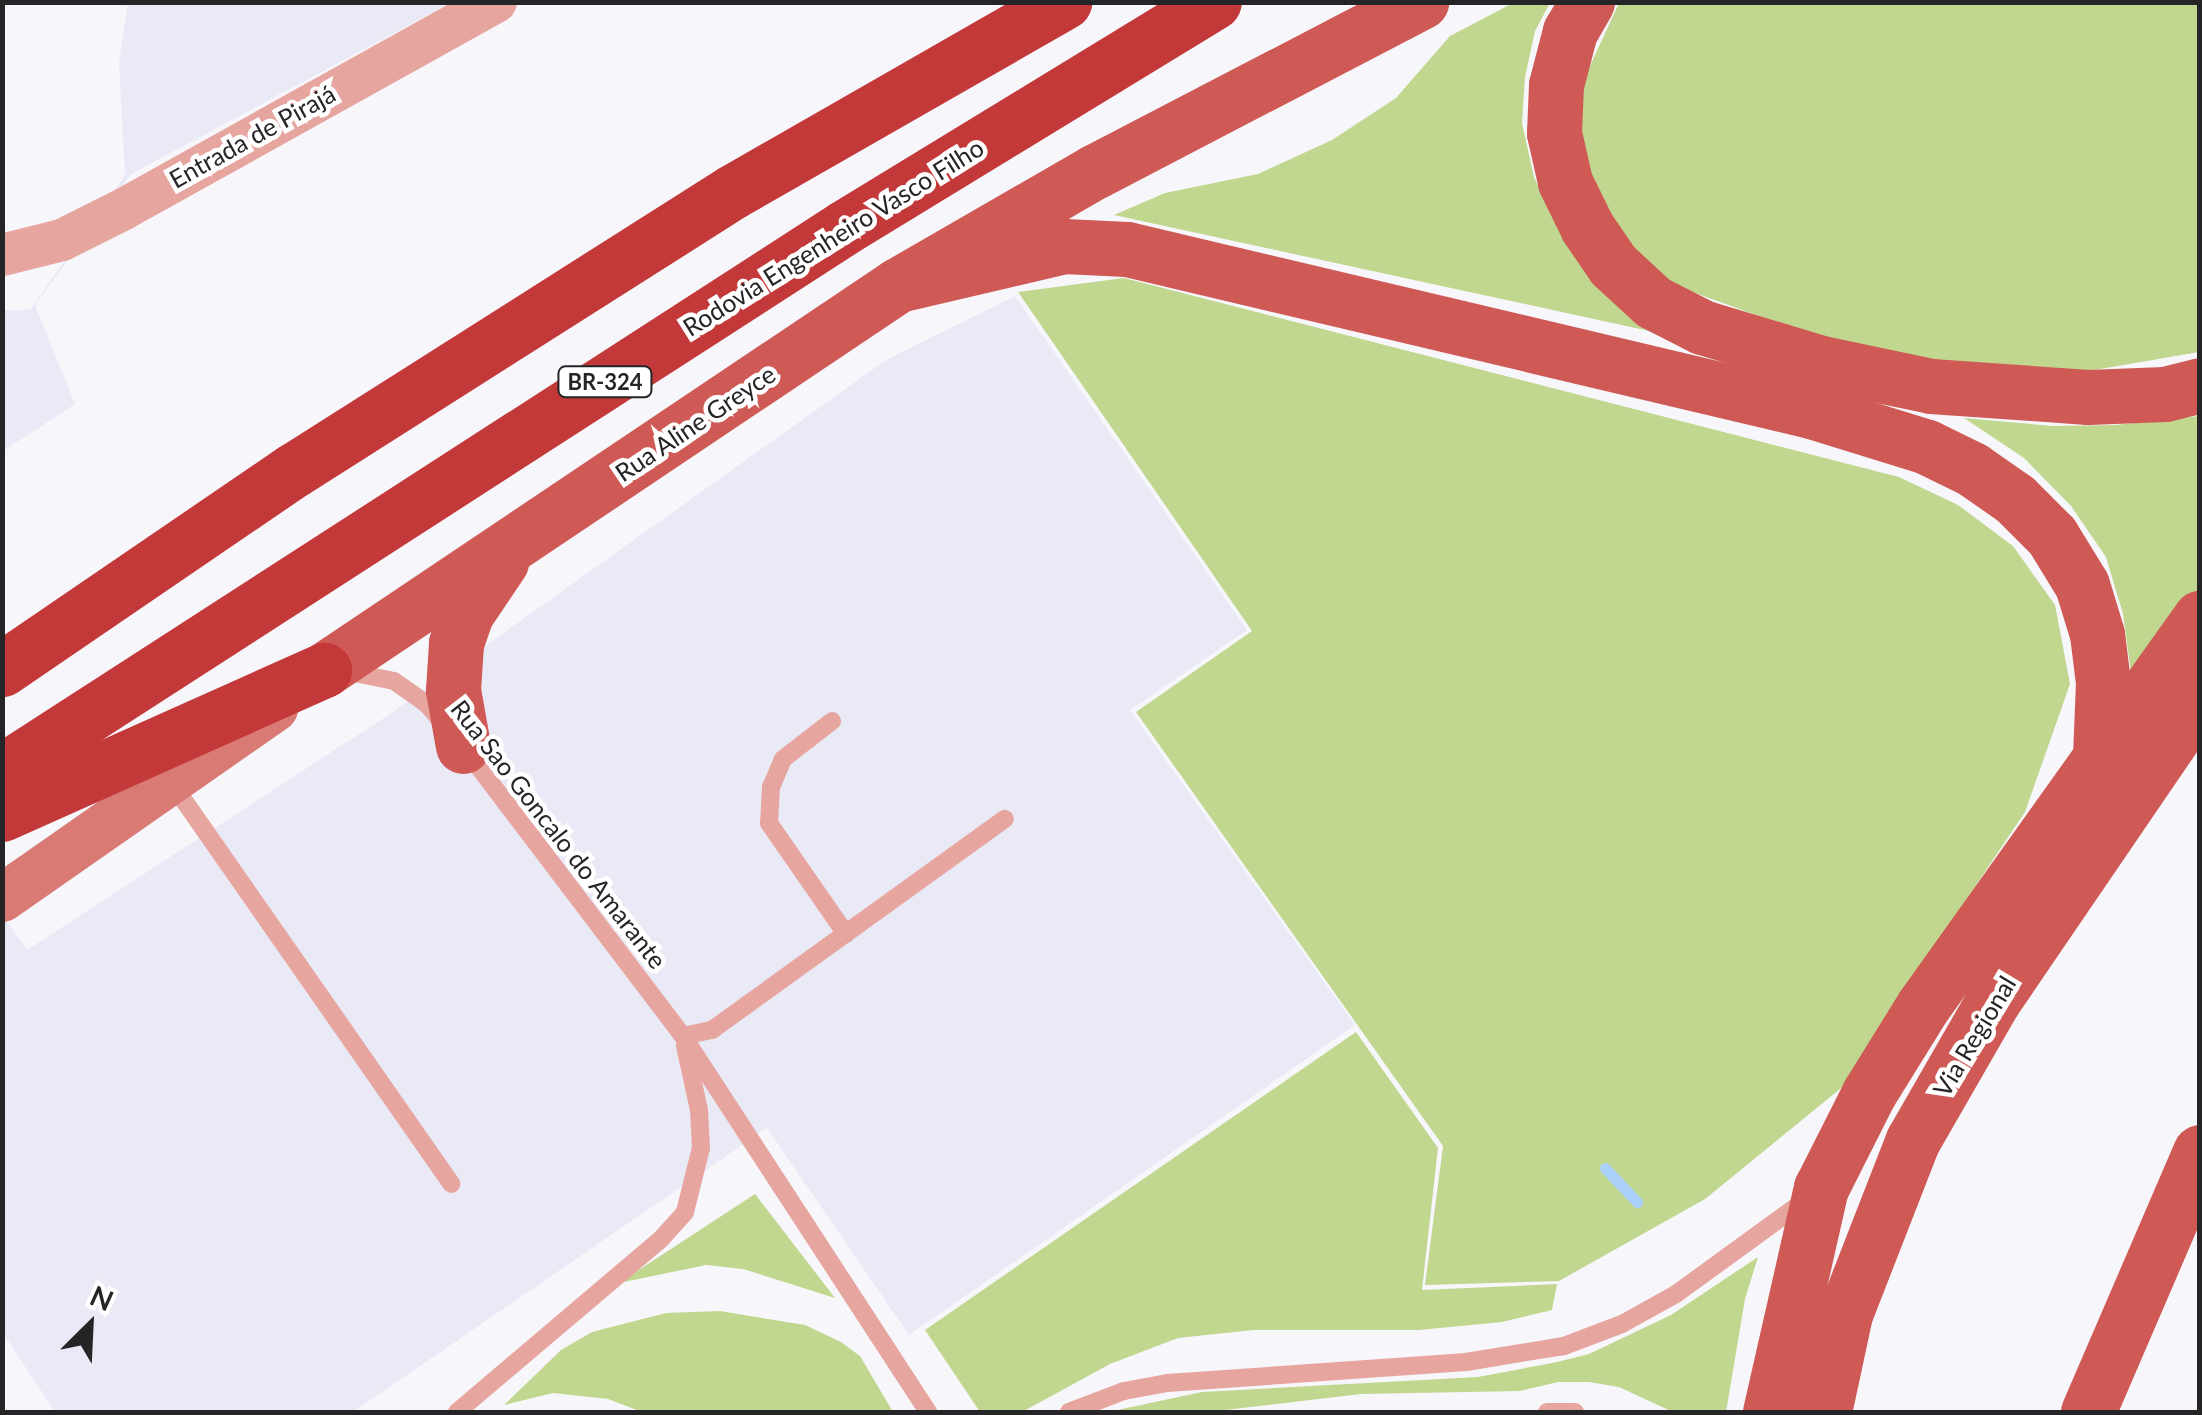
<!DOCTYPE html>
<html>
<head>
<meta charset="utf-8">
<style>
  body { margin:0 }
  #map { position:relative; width:2202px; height:1415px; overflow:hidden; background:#f6f6fb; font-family:Lato,sans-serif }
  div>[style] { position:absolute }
  .built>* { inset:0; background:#eaeaf7 }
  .green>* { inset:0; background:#c1d78f }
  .stream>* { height:11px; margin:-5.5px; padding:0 5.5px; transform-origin:5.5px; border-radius:5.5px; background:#abd1fa }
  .service>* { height:18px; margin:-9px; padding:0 9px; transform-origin:9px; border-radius:9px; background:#e7a59f }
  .tertiary>* { height:42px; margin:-21px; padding:0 21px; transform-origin:21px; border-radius:21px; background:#e7a59f }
  .secondary>* { height:48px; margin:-24px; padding:0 24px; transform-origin:24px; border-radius:24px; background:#da7a74 }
  .primary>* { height:55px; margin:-27.5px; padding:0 27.5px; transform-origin:27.5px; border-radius:27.5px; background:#cf5955 }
  .motorway>* { height:55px; margin:-27.5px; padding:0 27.5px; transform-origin:27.5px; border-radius:27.5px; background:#c33839 }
  span { translate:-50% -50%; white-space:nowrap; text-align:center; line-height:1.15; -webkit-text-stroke:9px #fff; paint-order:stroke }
  .shield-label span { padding:2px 8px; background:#fff; border:2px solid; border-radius:8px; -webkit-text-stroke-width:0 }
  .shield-label { font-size:22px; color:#252527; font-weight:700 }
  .street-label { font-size:25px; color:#252527 }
  .frame { position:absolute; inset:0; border:5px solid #252527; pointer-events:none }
  .north { position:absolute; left:40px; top:1275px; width:100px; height:100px; -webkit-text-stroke:8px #fff; paint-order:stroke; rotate:24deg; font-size:28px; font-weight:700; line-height:40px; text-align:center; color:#252527 }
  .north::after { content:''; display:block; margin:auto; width:35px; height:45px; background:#252527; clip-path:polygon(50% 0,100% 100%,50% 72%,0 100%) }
</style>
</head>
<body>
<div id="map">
  <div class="built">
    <i style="clip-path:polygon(128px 3px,450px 3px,131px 174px,35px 305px,75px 404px,3px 451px,3px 310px,30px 310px,125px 175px,119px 63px)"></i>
    <i style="clip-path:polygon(1015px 296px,1247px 630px,1130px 710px,1355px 1025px,909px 1335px,767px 1128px,353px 1412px,55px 1412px,3px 1333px,2px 915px,27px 950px,387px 716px,886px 360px)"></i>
  </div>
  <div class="green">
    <i style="clip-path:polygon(1513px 3px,1550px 3px,1535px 31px,1525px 77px,1522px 123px,1534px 177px,1552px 217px,1590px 275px,1663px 334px,1114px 215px,1165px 193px,1258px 174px,1332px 140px,1396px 98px,1450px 36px)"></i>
    <i style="clip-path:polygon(1619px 3px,2199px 3px,2199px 352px,2071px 374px,1969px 369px,1800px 331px,1676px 286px,1645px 262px,1594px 196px,1579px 123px,1584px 79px)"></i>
    <i style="clip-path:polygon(1124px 278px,1899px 477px,1958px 505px,2013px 546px,2055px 605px,2070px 684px,2025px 812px,1901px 997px,1856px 1076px,1705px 1199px,1559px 1281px,1425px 1285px,1443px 1146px,1136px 712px,1252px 631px,1018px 292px)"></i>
    <i style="clip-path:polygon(2199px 416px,2199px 596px,2133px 687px,2123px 614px,2106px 557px,2071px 506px,2024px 458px,1964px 418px,2052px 426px,2115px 425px)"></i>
    <i style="clip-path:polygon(1356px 1032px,1438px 1148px,1422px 1290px,1557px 1284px,1552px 1310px,1502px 1322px,1419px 1330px,1253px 1330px,1178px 1338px,1110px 1364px,1022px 1412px,980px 1412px,925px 1330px)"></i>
    <i style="clip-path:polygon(755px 1194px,835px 1298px,743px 1269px,706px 1265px,619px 1283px)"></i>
    <i style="clip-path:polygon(1758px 1257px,1745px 1299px,1726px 1412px,1673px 1412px,1619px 1387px,1589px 1382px,1558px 1382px,1520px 1391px,1361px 1394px,1208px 1412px,1108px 1412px,1202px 1392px,1478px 1377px,1557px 1362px,1589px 1354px,1671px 1315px)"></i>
    <i style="clip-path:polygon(720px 1311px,805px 1325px,841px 1342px,860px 1356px,893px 1412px,642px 1412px,608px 1399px,553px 1393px,504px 1405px,561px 1350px,592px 1332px,666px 1313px)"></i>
  </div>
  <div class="stream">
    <i style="left:1605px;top:1168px;width:47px;rotate:46.7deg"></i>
  </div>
  <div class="service">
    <i style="left:345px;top:671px;width:50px;rotate:11.5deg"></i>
    <i style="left:394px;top:681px;width:39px;rotate:35deg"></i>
    <i style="left:426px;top:703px;width:25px;rotate:50deg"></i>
    <i style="left:832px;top:721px;width:62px;rotate:142.2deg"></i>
    <i style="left:783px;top:759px;width:30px;rotate:113deg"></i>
    <i style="left:771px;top:787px;width:36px;rotate:93deg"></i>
    <i style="left:769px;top:823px;width:135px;rotate:55.3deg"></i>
    <i style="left:465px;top:749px;width:360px;rotate:52.8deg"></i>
    <i style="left:683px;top:1036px;width:449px;rotate:56.9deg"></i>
    <i style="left:171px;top:782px;width:490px;rotate:55.1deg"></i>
    <i style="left:683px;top:1036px;width:30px;rotate:-12deg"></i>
    <i style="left:712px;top:1030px;width:361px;rotate:-35.8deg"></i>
    <i style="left:457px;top:1412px;width:267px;rotate:-40.3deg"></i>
    <i style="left:661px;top:1239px;width:36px;rotate:-48deg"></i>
    <i style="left:685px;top:1212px;width:66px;rotate:-76deg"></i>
    <i style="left:701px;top:1148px;width:38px;rotate:-93deg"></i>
    <i style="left:699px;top:1110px;width:66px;rotate:-102.3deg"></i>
    <i style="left:1069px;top:1412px;width:59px;rotate:-20.9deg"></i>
    <i style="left:1124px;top:1391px;width:44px;rotate:-10.5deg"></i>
    <i style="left:1167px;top:1383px;width:300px;rotate:-4deg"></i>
    <i style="left:1466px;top:1362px;width:99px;rotate:-9.3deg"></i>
    <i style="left:1564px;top:1346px;width:62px;rotate:-20.8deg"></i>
    <i style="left:1622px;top:1324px;width:62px;rotate:-29.1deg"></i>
    <i style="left:1676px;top:1294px;width:158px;rotate:-36deg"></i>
    <i style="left:1547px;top:1412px;width:28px"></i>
  </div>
  <div class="tertiary">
    <i style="left:2px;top:255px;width:62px;rotate:-14deg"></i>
    <i style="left:62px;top:240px;width:67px;rotate:-26.6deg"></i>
    <i style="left:122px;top:210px;width:428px;rotate:-29.1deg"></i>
  </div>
  <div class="secondary">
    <i style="left:2px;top:898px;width:332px;rotate:-34.9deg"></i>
  </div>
  <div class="primary">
    <i style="left:1587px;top:2px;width:34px;rotate:120deg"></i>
    <i style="left:1570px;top:31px;width:56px;rotate:104.5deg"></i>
    <i style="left:1556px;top:85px;width:48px;rotate:92.4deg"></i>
    <i style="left:1554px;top:133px;width:50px;rotate:77.3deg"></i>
    <i style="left:1565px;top:182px;width:50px;rotate:63.9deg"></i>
    <i style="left:1587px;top:227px;width:46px;rotate:55.6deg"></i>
    <i style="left:1613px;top:265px;width:54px;rotate:42.8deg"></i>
    <i style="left:1653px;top:302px;width:55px;rotate:27deg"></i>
    <i style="left:1702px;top:327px;width:124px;rotate:16.8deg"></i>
    <i style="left:1821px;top:363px;width:112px;rotate:11.8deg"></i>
    <i style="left:1931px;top:386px;width:157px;rotate:4deg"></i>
    <i style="left:2088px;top:397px;width:77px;rotate:-2.2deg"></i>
    <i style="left:2165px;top:394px;width:36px;rotate:-14deg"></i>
    <i style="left:898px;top:285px;width:171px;rotate:-13.2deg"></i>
    <i style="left:1064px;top:246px;width:63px;rotate:2.7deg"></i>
    <i style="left:1127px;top:249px;width:703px;rotate:13.32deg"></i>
    <i style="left:1811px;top:411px;width:121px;rotate:17.2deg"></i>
    <i style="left:1927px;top:447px;width:50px;rotate:26.1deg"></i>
    <i style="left:1972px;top:469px;width:52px;rotate:34.9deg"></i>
    <i style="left:2015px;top:499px;width:52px;rotate:45deg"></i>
    <i style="left:2052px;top:536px;width:57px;rotate:58.5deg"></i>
    <i style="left:2082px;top:585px;width:51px;rotate:73deg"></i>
    <i style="left:2097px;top:634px;width:48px;rotate:82.9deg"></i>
    <i style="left:2103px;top:682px;width:76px;rotate:92.3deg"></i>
    <i style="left:324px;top:670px;width:691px;rotate:-33.85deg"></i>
    <i style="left:898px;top:285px;width:226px;rotate:-30deg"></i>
    <i style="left:1094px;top:172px;width:369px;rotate:-27.5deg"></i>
    <i style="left:463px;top:746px;width:57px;rotate:-100.1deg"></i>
    <i style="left:453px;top:690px;width:47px;rotate:-86.3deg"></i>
    <i style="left:456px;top:643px;width:31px;rotate:-71deg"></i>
    <i style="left:466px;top:614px;width:63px;rotate:-56.1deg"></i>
    <i style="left:1770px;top:1412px;width:230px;rotate:-77.2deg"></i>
    <i style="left:1821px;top:1188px;width:106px;rotate:-63.2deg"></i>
    <i style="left:1869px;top:1093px;width:102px;rotate:-58.2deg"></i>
    <i style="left:1923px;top:1006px;width:477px;rotate:-54.5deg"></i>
    <i style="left:1824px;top:1412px;width:100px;rotate:-77.9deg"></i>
    <i style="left:1845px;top:1314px;width:187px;rotate:-68.7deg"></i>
    <i style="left:1913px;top:1140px;width:160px;rotate:-60.1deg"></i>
    <i style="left:1993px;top:1001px;width:368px;rotate:-55.7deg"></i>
    <i style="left:2088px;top:1412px;width:283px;rotate:-66.7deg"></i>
  </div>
  <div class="motorway">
    <i style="left:2px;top:669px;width:353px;rotate:-34.3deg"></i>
    <i style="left:294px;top:470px;width:519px;rotate:-32.4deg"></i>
    <i style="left:732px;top:192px;width:383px;rotate:-29.8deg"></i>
    <i style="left:2px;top:771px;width:1003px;rotate:-32.83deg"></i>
    <i style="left:845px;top:227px;width:432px;rotate:-31.4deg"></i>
    <i style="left:2px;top:814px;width:353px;rotate:-24.1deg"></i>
  </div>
  <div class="shield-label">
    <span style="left:605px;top:382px">BR-324</span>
  </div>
  <div class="street-label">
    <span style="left:252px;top:136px;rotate:-29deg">Entrada de Pirajá</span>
    <span style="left:833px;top:237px;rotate:-32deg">Rodovia Engenheiro Vasco Filho</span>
    <span style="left:695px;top:423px;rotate:-34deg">Rua Aline Greyce</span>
    <span style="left:559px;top:834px;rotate:52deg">Rua Sao Goncalo do Amarante</span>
    <span style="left:1974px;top:1036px;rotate:-59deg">Via Regional</span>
  </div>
  <div class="frame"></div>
  <div class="north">N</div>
</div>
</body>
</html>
